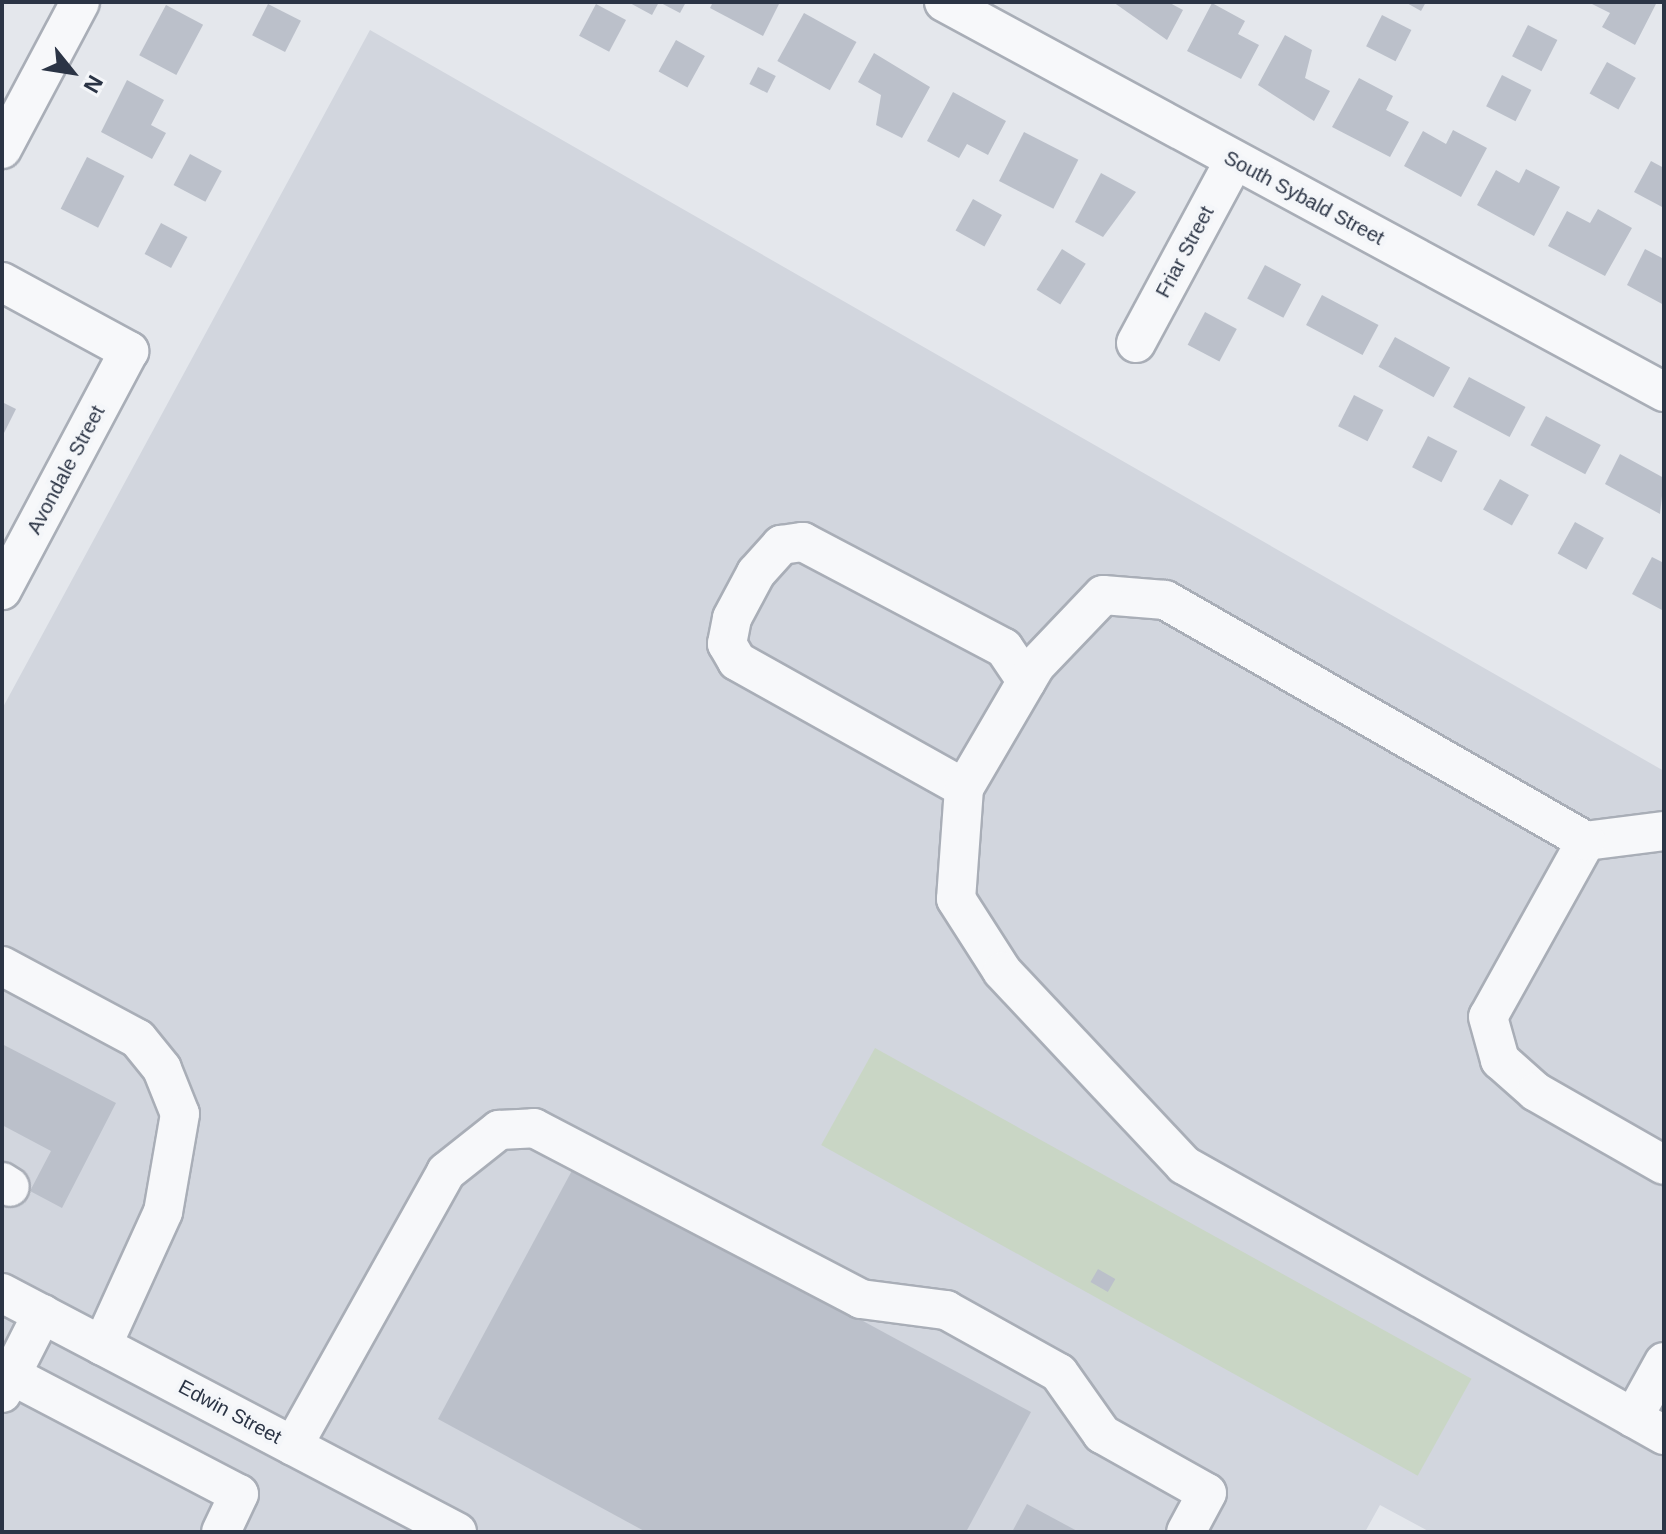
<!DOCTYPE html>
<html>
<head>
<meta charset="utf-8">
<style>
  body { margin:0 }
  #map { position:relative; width:1666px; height:1534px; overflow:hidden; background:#e4e7ec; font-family:Arial,sans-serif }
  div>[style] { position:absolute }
  .built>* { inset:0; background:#d2d6de }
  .green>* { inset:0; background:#c9d6c5; transform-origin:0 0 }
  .building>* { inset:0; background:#bbc0ca; transform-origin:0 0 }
  .roads { filter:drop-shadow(2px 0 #a9aeb7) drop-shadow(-2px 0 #a9aeb7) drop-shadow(0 2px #a9aeb7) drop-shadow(0 -2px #a9aeb7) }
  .minor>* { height:38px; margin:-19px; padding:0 19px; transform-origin:19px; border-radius:19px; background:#f7f8fa }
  span { translate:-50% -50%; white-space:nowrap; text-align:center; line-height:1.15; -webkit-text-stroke:8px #f4f6f9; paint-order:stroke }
  .street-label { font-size:20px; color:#2b3445 }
  .frame { position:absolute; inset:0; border:4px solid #2b3445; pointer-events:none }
  .north { position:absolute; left:32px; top:32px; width:80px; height:80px; -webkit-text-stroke:6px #f4f6f9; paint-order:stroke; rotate:120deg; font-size:22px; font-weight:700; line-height:32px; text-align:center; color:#2b3445 }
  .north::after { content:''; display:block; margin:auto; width:28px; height:36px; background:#2b3445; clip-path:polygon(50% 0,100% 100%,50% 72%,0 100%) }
</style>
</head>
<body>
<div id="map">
  <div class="built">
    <i style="clip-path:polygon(370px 30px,1664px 771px,1664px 1532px,1430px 1532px,1380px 1505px,1365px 1532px,2px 1532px,2px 709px)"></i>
  </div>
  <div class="green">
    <i style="left:875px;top:1048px;width:682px;height:111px;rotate:29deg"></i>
  </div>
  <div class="building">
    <i style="clip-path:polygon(628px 2px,659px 2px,652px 15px)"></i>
    <i style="clip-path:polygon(659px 2px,686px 2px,680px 13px)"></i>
    <i style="clip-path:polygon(713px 2px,780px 2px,763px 36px,710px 8px)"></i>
    <i style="clip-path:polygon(1113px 2px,1168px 2px,1183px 10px,1167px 40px)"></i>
    <i style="clip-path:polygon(1405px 2px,1426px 2px,1421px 11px)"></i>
    <i style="clip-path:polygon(1588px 2px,1657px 2px,1635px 45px,1602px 27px,1610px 13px)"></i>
    <i style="clip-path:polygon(1212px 3px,1245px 21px,1238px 34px,1259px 45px,1241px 79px,1187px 51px)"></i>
    <i style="left:268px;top:4px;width:37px;height:35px;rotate:27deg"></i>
    <i style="left:596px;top:4px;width:34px;height:36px;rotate:28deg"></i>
    <i style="left:166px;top:5px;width:42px;height:57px;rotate:28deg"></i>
    <i style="left:804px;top:13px;width:60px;height:55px;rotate:29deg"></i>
    <i style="left:1382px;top:15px;width:33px;height:35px;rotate:27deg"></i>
    <i style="left:1528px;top:25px;width:33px;height:35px;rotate:27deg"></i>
    <i style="clip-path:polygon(1285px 35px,1312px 50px,1305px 78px,1330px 91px,1314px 121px,1258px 85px)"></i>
    <i style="left:676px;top:40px;width:33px;height:36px;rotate:29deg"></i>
    <i style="clip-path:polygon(874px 53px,930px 87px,902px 138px,876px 125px,881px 95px,858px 82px)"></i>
    <i style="left:1607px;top:62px;width:33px;height:36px;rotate:29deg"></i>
    <i style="left:758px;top:67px;width:20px;height:19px;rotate:27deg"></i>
    <i style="left:1502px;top:75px;width:33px;height:35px;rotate:27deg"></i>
    <i style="clip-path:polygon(1359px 78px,1393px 96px,1386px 110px,1409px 122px,1390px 157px,1332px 127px)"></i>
    <i style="clip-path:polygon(127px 80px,164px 100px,151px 125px,166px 133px,152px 159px,101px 132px)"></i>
    <i style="clip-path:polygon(953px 92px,1006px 121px,988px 155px,967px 144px,959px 158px,927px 141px)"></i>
    <i style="clip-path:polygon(1453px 130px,1487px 148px,1461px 197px,1404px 166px,1423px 131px,1446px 144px)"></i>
    <i style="left:1024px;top:132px;width:61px;height:55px;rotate:27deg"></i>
    <i style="left:190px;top:154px;width:36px;height:35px;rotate:28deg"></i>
    <i style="left:87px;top:157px;width:42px;height:58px;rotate:27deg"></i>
    <i style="clip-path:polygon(1651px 161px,1664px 168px,1664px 208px,1634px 192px)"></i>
    <i style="clip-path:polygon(1526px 169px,1560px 187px,1534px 236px,1477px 205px,1496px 170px,1519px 183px)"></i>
    <i style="clip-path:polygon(1101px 173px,1136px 192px,1103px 237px,1075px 222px)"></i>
    <i style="left:973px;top:199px;width:33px;height:36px;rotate:29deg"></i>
    <i style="clip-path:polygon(1598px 209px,1632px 228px,1605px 276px,1548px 246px,1567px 211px,1590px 223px)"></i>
    <i style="left:161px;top:223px;width:30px;height:35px;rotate:28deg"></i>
    <i style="left:1062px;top:249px;width:28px;height:48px;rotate:32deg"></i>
    <i style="clip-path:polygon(1645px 249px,1664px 259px,1664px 305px,1627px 285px)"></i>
    <i style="left:1265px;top:265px;width:41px;height:38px;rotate:28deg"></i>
    <i style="left:1322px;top:295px;width:64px;height:34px;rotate:28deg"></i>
    <i style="left:1205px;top:312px;width:36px;height:37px;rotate:28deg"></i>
    <i style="left:1395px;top:337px;width:63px;height:34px;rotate:29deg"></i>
    <i style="left:1469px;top:377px;width:64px;height:34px;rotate:28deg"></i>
    <i style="left:1354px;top:395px;width:33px;height:35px;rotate:27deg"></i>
    <i style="clip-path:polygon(2px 402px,16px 409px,2px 437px)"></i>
    <i style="left:1546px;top:416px;width:62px;height:33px;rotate:28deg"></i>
    <i style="left:1428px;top:436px;width:33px;height:35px;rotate:27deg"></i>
    <i style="clip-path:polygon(1620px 454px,1664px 478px,1660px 514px,1605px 484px)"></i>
    <i style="left:1500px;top:479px;width:33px;height:35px;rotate:29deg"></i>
    <i style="left:1575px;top:522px;width:33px;height:36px;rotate:29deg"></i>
    <i style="clip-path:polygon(1652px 557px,1664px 563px,1662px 610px,1632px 594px)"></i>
    <i style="clip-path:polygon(2px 1044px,116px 1103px,62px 1208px,30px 1191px,51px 1151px,2px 1125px)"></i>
    <i style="clip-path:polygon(575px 1165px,1031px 1412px,966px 1532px,646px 1532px,438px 1419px)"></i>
    <i style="left:1098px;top:1269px;width:20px;height:15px;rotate:30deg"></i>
    <i style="clip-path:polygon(1027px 1504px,1079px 1532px,1012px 1532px)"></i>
  </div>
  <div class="roads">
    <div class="minor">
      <i style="left:944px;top:2px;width:819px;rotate:28.44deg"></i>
      <i style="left:2px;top:149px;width:166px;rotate:-62deg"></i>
      <i style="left:2px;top:282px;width:145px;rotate:28.5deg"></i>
      <i style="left:129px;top:351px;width:271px;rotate:118deg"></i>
      <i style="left:1136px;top:343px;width:207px;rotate:-61.7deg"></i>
      <i style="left:964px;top:788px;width:260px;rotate:-150.8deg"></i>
      <i style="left:737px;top:661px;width:20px;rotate:-120deg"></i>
      <i style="left:727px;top:644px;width:26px;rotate:-79deg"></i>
      <i style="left:732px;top:618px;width:51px;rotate:-61.9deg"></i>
      <i style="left:756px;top:573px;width:38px;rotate:-48deg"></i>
      <i style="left:781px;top:545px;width:22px;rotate:-8deg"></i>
      <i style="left:803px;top:542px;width:227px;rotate:27.8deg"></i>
      <i style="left:1004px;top:648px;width:40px;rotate:56deg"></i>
      <i style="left:1664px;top:831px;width:79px;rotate:172.7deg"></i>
      <i style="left:1586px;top:841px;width:201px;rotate:119.1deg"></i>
      <i style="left:1488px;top:1017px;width:45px;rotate:74.4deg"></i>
      <i style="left:1500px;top:1060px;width:48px;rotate:41.6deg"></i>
      <i style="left:1536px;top:1092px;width:147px;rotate:29.7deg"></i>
      <i style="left:1586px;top:841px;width:485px;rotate:-150.2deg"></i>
      <i style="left:1165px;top:600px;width:62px;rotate:-175.4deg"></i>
      <i style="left:1103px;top:595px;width:97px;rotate:133.7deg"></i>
      <i style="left:1036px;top:665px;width:143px;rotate:120.3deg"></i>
      <i style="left:964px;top:788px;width:111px;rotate:94.1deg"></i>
      <i style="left:956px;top:899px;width:85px;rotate:57.4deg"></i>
      <i style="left:1002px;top:971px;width:266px;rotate:46.8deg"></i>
      <i style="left:1184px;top:1165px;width:551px;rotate:29.36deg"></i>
      <i style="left:2px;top:966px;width:154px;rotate:28.2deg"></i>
      <i style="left:138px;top:1039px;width:38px;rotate:51deg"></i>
      <i style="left:162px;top:1069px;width:48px;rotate:68.2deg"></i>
      <i style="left:180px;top:1114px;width:99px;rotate:99.8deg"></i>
      <i style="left:163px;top:1212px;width:147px;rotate:114.5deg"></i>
      <i style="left:2px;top:1182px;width:9px;rotate:32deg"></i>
      <i style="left:2px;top:1293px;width:514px;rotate:27.71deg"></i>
      <i style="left:11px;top:1375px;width:257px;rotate:27.6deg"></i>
      <i style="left:239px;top:1494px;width:42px;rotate:115.3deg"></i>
      <i style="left:2px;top:1393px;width:89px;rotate:-63.1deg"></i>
      <i style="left:1633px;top:1418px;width:64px;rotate:-61deg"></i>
      <i style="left:293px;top:1446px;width:314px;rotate:-60.8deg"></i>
      <i style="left:446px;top:1172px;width:68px;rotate:-38.4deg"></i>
      <i style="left:499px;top:1130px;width:35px;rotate:-3deg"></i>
      <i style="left:534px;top:1128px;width:369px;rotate:27.6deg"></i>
      <i style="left:861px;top:1299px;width:86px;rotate:7.4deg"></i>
      <i style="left:946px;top:1310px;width:129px;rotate:29.1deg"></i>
      <i style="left:1059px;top:1373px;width:75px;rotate:54.8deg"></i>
      <i style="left:1102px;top:1434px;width:120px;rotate:29.3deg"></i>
      <i style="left:1207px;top:1493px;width:44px;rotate:118.3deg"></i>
    </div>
  </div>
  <div class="street-label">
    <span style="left:1304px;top:198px;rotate:28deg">South Sybald Street</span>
    <span style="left:1185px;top:252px;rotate:-62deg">Friar Street</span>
    <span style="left:66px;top:470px;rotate:-62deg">Avondale Street</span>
    <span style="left:230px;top:1412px;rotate:28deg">Edwin Street</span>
  </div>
  <div class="frame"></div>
  <div class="north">N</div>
</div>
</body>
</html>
